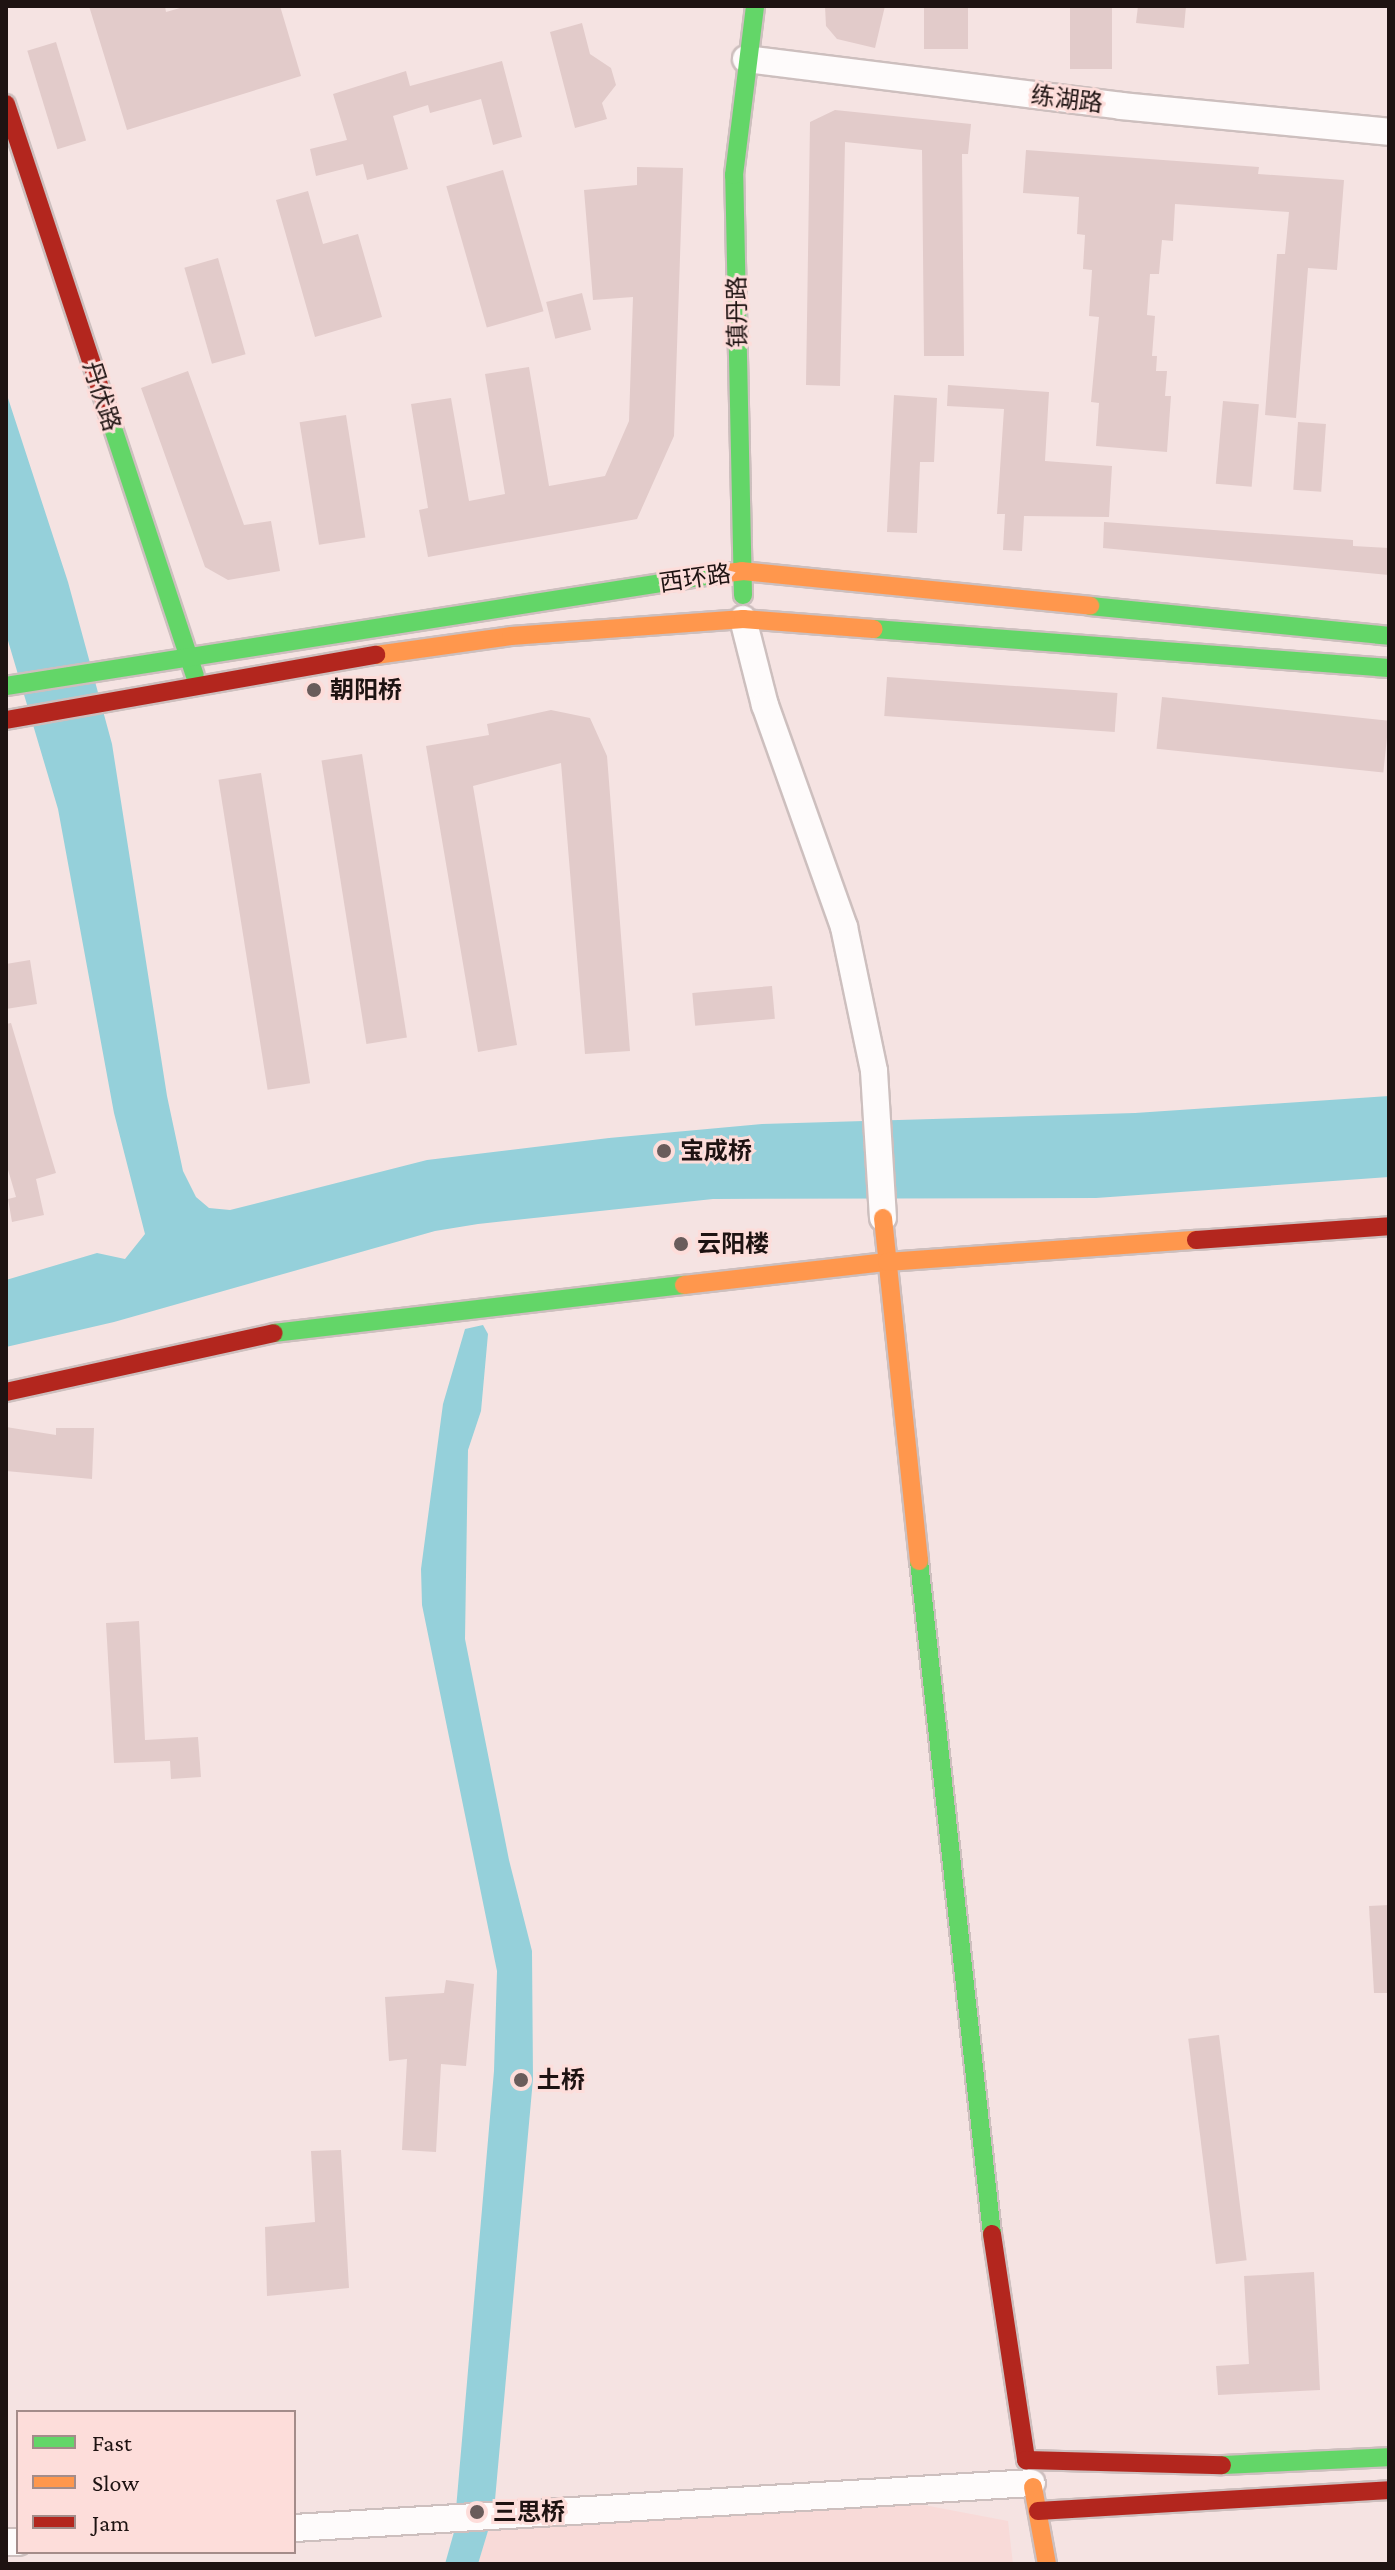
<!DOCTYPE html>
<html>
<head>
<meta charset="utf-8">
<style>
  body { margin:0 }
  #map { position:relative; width:1395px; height:2570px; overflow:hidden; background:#f5e3e2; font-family:"Crimson Pro","Noto Sans SC",serif }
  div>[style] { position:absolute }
  .built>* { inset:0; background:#f8dad8 }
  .water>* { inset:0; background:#95d0da }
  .building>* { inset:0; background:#e2cbca; transform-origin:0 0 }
  .roads { filter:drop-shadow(2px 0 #cdbfbe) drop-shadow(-2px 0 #cdbfbe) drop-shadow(0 2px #cdbfbe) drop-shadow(0 -2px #cdbfbe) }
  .street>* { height:26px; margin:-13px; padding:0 13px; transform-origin:13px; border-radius:13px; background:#fefbfb }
  .fast>* { height:18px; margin:-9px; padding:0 9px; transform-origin:9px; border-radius:9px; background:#63d668 }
  .slow>* { height:18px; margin:-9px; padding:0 9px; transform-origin:9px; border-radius:9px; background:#ff974d }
  .jam>* { height:18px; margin:-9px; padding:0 9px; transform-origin:9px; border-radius:9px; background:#b3261e }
  .dots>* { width:22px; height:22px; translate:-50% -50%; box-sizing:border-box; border:4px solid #fdddda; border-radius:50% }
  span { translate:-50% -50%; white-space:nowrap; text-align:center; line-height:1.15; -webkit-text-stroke:6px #fdddda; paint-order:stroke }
  .street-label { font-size:24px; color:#1e1312 }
  .poi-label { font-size:24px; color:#1e1312; font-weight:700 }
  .left { translate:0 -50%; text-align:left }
  .frame { position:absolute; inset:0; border:8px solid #1e1312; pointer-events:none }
  .legend { position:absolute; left:16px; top:2410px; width:280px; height:144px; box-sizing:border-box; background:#fdddda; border:2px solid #a48c8a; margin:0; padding:10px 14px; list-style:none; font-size:24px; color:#1e1312 }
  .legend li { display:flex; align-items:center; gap:16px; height:40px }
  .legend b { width:40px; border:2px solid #a48c8a }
</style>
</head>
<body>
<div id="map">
  <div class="built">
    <i style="clip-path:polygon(908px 2502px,1008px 2521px,1013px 2564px,478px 2564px,488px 2530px)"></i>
  </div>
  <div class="water">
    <i style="clip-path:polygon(6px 392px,68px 582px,112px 744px,167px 1096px,183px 1171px,196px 1197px,209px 1208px,230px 1210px,427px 1160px,609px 1138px,762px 1124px,1135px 1113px,1389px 1096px,1389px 1177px,1096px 1198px,713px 1199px,478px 1224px,435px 1231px,114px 1322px,6px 1347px,6px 1280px,97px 1253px,125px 1259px,145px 1234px,114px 1113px,58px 809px,6px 634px)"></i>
    <i style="clip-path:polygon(483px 1325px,488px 1334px,481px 1411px,468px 1450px,465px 1639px,509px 1860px,532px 1951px,533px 2079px,494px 2511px,478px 2564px,445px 2564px,454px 2532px,494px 2071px,497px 1971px,422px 1605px,421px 1569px,443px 1404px,465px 1329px)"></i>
  </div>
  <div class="building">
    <i style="clip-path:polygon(89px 6px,165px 6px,166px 12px,187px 6px,280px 6px,301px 76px,127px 130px)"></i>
    <i style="clip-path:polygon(825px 6px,885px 6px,875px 48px,837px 39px,826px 26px)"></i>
    <i style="left:924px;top:6px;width:44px;height:43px"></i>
    <i style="left:1070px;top:6px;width:42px;height:63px"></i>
    <i style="clip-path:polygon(1138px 6px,1186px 6px,1184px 28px,1136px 23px)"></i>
    <i style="clip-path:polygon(582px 23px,590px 54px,611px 68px,616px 85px,602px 103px,607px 119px,575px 128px,550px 32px)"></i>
    <i style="left:56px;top:42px;width:103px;height:30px;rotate:73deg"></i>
    <i style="clip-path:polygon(502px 61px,522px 137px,493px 145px,481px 99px,430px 113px,428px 105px,393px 116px,408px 169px,367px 180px,363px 164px,316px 176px,310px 149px,347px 140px,333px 94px,406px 71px,410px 86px)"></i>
    <i style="clip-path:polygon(835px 110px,971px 124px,968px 154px,962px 154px,964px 356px,924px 356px,922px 150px,845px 142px,840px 386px,806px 385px,810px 122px)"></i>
    <i style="clip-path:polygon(1026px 150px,1259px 167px,1258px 174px,1344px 180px,1337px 270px,1308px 268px,1296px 418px,1265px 415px,1277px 254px,1285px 254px,1289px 212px,1175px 204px,1173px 241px,1162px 240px,1159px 274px,1150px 274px,1147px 315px,1155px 316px,1152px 356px,1157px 356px,1156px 371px,1167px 371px,1165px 396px,1171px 396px,1167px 452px,1096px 446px,1099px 403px,1091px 402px,1099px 317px,1089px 316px,1092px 270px,1083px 269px,1085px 235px,1077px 234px,1079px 197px,1023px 193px)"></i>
    <i style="clip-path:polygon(637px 167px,683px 168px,674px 436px,637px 519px,428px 557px,419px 510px,428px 508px,411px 404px,451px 398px,469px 501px,505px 494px,485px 374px,529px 367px,549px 486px,605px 476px,629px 421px,633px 297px,593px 300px,584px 190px,637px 185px)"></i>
    <i style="left:503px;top:170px;width:147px;height:59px;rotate:74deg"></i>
    <i style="clip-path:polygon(308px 191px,323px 244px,358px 234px,382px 317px,315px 337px,276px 200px)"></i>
    <i style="left:218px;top:258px;width:100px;height:35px;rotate:74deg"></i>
    <i style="left:582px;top:293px;width:38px;height:37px;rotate:76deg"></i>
    <i style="clip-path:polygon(188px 371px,244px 525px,271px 521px,280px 571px,228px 580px,205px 567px,141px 388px)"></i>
    <i style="clip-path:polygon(948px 385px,1049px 392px,1045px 461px,1112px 466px,1109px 517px,1024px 516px,1022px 551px,1003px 550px,1005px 514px,997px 514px,1004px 409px,947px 406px)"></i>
    <i style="clip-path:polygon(894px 395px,937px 398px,934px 462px,920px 462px,917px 533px,887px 532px)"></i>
    <i style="left:1223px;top:401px;width:36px;height:83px;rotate:5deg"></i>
    <i style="left:346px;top:415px;width:124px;height:47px;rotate:81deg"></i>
    <i style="left:1298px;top:422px;width:28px;height:68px;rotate:4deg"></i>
    <i style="clip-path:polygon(1104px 522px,1353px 540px,1353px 546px,1389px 548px,1389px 575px,1103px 548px)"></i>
    <i style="left:887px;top:677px;width:231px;height:39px;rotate:4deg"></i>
    <i style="left:1162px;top:697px;width:228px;height:52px;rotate:6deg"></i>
    <i style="clip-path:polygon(551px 710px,590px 718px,607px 756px,630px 1051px,585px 1054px,561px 763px,473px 786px,517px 1045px,478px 1052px,426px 746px,489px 735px,487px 724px)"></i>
    <i style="left:362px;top:754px;width:287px;height:41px;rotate:81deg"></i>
    <i style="left:261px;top:773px;width:314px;height:43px;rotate:81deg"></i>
    <i style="clip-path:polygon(30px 960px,37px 1004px,6px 1009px,6px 964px)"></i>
    <i style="left:772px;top:986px;width:33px;height:80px;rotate:85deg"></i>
    <i style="clip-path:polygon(11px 1023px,56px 1173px,36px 1179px,44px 1215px,12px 1222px,8px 1199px,16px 1197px,6px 1163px,6px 1024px)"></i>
    <i style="clip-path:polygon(6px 1427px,56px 1435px,56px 1428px,94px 1428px,92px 1479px,6px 1471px)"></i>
    <i style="clip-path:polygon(139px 1621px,145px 1740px,198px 1737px,201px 1777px,171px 1779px,170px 1761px,114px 1763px,106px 1623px)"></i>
    <i style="clip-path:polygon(1389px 1905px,1389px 1993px,1374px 1993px,1369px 1906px)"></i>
    <i style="clip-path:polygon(446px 1980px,474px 1984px,466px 2066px,441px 2064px,436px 2152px,402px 2150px,407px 2059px,389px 2061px,385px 1997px,444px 1993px)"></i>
    <i style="left:1219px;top:2035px;width:227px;height:31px;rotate:83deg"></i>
    <i style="clip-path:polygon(341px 2150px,349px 2288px,267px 2296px,265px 2227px,315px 2222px,311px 2151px)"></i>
    <i style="clip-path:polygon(1314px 2272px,1320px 2390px,1218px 2395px,1216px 2366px,1249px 2364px,1244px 2276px)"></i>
  </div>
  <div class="roads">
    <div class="street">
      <i style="left:746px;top:59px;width:378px;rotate:7.1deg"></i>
      <i style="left:1121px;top:106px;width:269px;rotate:5.5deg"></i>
      <i style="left:743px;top:619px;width:89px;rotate:75.7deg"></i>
      <i style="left:765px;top:705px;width:236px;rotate:70.4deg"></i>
      <i style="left:844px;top:927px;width:147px;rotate:78.2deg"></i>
      <i style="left:874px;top:1071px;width:147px;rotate:86.5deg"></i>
      <i style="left:294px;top:2528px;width:739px;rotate:-3.49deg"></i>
      <i style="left:6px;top:2542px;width:12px"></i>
    </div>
    <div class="fast">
      <i style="left:106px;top:407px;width:283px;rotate:71.7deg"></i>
      <i style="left:743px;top:595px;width:420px;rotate:-91.2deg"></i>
      <i style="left:734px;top:175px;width:170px;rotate:-82.9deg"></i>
      <i style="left:1090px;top:606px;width:301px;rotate:5.7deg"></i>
      <i style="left:874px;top:629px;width:516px;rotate:4.33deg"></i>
      <i style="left:6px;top:686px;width:722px;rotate:-8.93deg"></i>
      <i style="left:274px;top:1333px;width:413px;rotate:-6.7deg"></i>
      <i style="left:919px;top:1561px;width:677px;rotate:83.81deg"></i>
      <i style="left:1222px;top:2465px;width:167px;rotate:-2.7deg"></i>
    </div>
    <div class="slow">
      <i style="left:719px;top:574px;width:23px;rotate:-7deg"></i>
      <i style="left:742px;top:571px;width:350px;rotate:5.7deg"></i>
      <i style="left:376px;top:655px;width:136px;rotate:-8deg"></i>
      <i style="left:511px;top:636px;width:233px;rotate:-4.2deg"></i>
      <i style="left:743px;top:619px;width:131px;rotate:4.4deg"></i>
      <i style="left:883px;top:1218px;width:345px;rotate:84deg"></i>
      <i style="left:684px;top:1285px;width:204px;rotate:-6.5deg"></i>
      <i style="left:887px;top:1262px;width:310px;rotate:-4.1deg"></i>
      <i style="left:1033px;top:2487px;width:78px;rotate:79.7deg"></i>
    </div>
    <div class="jam">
      <i style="left:6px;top:104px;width:319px;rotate:71.7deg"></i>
      <i style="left:6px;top:720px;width:376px;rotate:-10deg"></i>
      <i style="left:1196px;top:1240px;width:194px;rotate:-4.1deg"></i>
      <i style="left:6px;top:1392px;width:274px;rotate:-12.4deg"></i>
      <i style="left:992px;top:2234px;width:229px;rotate:81.4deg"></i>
      <i style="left:1026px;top:2460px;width:196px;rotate:1.5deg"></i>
      <i style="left:1038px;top:2511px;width:352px;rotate:-3.4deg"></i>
    </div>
  </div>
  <div class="dots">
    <i style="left:314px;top:690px;background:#695c5b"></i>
    <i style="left:664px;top:1151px;background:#695c5b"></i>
    <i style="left:681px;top:1244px;background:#695c5b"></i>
    <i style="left:521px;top:2080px;background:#695c5b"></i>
    <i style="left:477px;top:2512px;background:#695c5b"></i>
  </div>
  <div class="street-label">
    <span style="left:1067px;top:99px;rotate:7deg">练湖路</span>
    <span style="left:737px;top:312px;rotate:-91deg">镇丹路</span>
    <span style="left:102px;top:396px;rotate:72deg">丹伏路</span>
    <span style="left:695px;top:578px;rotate:-8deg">西环路</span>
  </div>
  <div class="poi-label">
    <span class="left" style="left:330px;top:690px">朝阳桥</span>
    <span class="left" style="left:680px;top:1151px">宝成桥</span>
    <span class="left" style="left:697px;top:1244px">云阳楼</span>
    <span class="left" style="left:537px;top:2080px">土桥</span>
    <span class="left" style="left:493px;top:2512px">三思桥</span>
  </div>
  <div class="frame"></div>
  <ul class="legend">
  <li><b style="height:10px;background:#63d668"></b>Fast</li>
  <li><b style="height:10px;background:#ff974d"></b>Slow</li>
  <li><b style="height:10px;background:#b3261e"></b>Jam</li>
  </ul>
</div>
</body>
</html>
